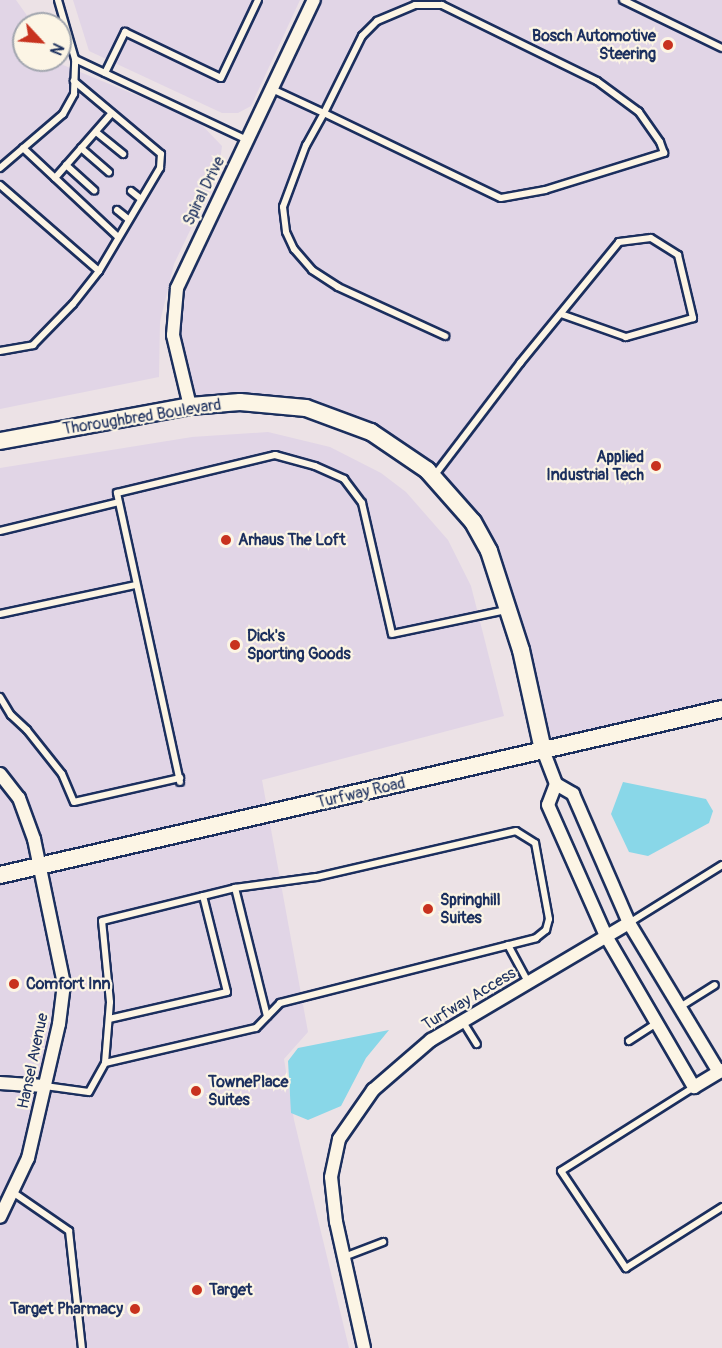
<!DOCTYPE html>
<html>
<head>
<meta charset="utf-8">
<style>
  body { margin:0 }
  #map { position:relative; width:722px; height:1348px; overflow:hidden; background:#ece2e6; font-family:Pangolin,sans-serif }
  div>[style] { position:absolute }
  .built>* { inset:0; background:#e1d5e6 }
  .water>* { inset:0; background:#89d7e8 }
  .roads { filter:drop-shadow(2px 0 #1b2f5e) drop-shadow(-2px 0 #1b2f5e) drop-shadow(0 2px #1b2f5e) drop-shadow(0 -2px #1b2f5e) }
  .lane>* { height:6px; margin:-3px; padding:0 3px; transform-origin:3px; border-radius:3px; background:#fcf5e5 }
  .street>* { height:12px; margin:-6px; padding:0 6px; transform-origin:6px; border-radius:6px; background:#fcf5e5 }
  .secondary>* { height:16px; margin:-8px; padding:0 8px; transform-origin:8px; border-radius:8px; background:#fcf5e5 }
  .dots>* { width:16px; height:16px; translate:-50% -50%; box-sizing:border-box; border:3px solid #fcf5e5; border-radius:50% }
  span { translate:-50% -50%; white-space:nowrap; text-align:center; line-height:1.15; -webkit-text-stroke:4.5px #fcf5e5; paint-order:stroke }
  .poi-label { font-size:16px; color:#1b2f5e; font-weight:700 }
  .right { translate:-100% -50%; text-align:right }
  .left { translate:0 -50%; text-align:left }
  .street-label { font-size:16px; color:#1b2f5e }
  .north { position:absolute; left:12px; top:12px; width:60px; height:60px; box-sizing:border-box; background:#fcf5e5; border:2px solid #a2a6af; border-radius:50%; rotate:116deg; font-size:16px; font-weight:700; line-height:24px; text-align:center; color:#1b2f5e }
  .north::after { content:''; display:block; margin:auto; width:21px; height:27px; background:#c8321e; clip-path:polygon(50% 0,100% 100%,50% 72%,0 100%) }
</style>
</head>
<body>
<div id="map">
  <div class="built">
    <i style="clip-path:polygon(0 0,16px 0,33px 24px,24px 24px,24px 60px,59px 60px,63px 65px,197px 120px,222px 146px,219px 170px,174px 264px,160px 322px,159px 377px,0 409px)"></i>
    <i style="clip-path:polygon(73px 0,300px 0,251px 106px,238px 113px,222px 113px,89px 51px)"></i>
    <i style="clip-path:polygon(314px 0,722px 0,722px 709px,543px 750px,500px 576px,427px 470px,306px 408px,190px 406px,174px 304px)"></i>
    <i style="clip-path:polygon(268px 432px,330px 447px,381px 473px,406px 492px,448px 540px,471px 586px,504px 716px,262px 780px,308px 1032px,284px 1059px,294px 1120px,349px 1348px,0 1348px,0 468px,192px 437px)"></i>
  </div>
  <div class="water">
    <i style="clip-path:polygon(623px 782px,706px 799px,713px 811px,709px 823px,648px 856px,629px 852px,611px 814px)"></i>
    <i style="clip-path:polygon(389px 1030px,366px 1058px,341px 1106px,308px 1120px,291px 1113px,288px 1061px,298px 1048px)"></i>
  </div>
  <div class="roads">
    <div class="lane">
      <i style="left:623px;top:0;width:110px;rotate:25.9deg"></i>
      <i style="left:75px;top:59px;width:190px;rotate:25.2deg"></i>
      <i style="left:105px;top:73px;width:46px;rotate:-64deg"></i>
      <i style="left:125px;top:32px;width:106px;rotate:25.6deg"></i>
      <i style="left:221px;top:78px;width:86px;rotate:-64.6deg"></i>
      <i style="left:272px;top:89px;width:57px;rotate:24.8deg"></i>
      <i style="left:324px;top:113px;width:196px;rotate:25.7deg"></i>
      <i style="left:501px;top:198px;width:45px;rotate:-10.3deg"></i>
      <i style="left:545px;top:190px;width:125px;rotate:-17.3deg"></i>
      <i style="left:664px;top:153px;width:12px;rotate:-110deg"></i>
      <i style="left:660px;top:142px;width:37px;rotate:-125deg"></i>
      <i style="left:639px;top:112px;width:52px;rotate:-143.6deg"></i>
      <i style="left:597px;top:81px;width:173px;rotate:-153.9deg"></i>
      <i style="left:442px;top:5px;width:27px;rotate:180deg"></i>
      <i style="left:415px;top:5px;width:41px;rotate:157.2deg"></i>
      <i style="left:377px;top:21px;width:21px;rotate:135deg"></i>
      <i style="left:362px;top:36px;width:86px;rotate:116.3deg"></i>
      <i style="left:324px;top:113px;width:37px;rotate:119deg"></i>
      <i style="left:306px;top:145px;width:66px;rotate:110.4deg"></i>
      <i style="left:283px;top:207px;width:25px;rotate:83deg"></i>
      <i style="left:286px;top:232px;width:19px;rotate:65deg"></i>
      <i style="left:294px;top:249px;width:28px;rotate:49deg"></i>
      <i style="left:312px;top:270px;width:31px;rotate:33deg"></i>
      <i style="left:338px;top:287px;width:118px;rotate:24.6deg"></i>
      <i style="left:96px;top:132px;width:35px;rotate:39deg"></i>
      <i style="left:23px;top:148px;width:130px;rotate:43.1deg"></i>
      <i style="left:81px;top:148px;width:37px;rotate:41deg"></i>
      <i style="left:66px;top:165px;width:38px;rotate:42deg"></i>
      <i style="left:0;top:168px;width:83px;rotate:-40.6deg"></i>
      <i style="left:63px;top:114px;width:23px;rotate:-61deg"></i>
      <i style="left:74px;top:94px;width:35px;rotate:-88deg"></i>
      <i style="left:75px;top:59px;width:61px;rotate:-106.1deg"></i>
      <i style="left:55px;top:178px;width:86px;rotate:-48.8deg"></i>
      <i style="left:0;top:185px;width:131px;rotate:41deg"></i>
      <i style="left:131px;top:191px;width:13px;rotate:39deg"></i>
      <i style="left:117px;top:210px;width:14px;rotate:39deg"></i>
      <i style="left:0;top:351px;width:34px;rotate:-10deg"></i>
      <i style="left:33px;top:345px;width:57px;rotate:-45.7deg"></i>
      <i style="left:73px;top:304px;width:42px;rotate:-51.8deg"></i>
      <i style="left:99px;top:271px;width:120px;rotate:-59.4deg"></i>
      <i style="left:160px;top:168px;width:14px;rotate:-86deg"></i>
      <i style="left:161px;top:154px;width:114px;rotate:-140deg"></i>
      <i style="left:434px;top:476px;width:142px;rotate:-52.7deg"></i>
      <i style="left:520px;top:363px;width:156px;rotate:-50.7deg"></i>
      <i style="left:619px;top:242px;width:32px;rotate:-7deg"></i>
      <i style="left:651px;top:238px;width:32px;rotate:32deg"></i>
      <i style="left:678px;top:255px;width:65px;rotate:76.6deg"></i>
      <i style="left:693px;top:318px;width:70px;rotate:164.2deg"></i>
      <i style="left:626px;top:337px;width:69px;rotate:-160.5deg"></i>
      <i style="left:0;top:531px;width:122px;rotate:-13.7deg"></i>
      <i style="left:0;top:614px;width:138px;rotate:-12.1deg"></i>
      <i style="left:0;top:697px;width:21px;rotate:59deg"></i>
      <i style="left:11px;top:715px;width:22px;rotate:43deg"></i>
      <i style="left:27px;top:730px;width:56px;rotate:51.5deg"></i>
      <i style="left:62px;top:774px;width:30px;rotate:67deg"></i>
      <i style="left:74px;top:802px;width:109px;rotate:-12.8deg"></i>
      <i style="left:180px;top:782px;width:296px;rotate:-102.3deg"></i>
      <i style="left:117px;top:493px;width:163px;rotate:-13.5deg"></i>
      <i style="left:275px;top:455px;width:41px;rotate:15.4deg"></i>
      <i style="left:315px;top:466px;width:32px;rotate:24deg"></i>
      <i style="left:344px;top:479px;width:30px;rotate:53deg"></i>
      <i style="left:362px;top:503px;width:134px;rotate:77.1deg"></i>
      <i style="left:392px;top:634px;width:116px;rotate:-11.9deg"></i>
      <i style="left:629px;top:923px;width:110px;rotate:-31.9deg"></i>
      <i style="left:508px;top:945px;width:42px;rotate:61.6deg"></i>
      <i style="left:680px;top:1007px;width:41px;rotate:-32.2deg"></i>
      <i style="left:109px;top:1019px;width:121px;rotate:-12.9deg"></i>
      <i style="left:227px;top:992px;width:99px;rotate:-104deg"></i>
      <i style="left:463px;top:1022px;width:26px;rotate:58deg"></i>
      <i style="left:629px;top:1041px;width:33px;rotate:-33deg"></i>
      <i style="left:105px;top:1063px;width:61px;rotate:-85.3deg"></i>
      <i style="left:110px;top:1002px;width:81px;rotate:-95.6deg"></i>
      <i style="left:102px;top:921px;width:137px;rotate:-13.9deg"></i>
      <i style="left:45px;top:1086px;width:44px;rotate:7.8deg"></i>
      <i style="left:89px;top:1092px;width:33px;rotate:-61deg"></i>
      <i style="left:105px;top:1063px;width:155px;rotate:-13.1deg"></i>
      <i style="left:256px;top:1028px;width:35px;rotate:-46deg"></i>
      <i style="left:280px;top:1003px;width:264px;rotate:-14.2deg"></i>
      <i style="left:536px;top:938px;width:13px;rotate:-39deg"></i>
      <i style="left:546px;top:930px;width:11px;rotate:-75deg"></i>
      <i style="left:549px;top:919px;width:77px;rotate:-100.4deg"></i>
      <i style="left:535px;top:843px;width:22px;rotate:-148deg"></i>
      <i style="left:516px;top:831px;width:205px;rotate:167deg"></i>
      <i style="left:316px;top:877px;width:82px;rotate:172.3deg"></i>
      <i style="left:235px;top:888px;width:132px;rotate:76deg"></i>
      <i style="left:694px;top:1087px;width:157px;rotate:147.7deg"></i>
      <i style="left:561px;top:1171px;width:117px;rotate:56.2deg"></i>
      <i style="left:626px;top:1268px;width:114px;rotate:-32.4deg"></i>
      <i style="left:14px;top:1193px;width:67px;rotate:34.6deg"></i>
      <i style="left:69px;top:1231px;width:118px;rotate:83.7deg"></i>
      <i style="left:344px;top:1257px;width:42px;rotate:-21deg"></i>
    </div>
    <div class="street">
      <i style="left:190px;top:406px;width:73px;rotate:-103.5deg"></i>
      <i style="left:173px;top:335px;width:47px;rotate:-85.1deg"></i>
      <i style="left:177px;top:288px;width:319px;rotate:-64.6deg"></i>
      <i style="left:543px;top:750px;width:36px;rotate:69deg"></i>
      <i style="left:556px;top:784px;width:22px;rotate:111deg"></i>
      <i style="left:548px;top:805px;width:143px;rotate:66.1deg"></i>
      <i style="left:606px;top:936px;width:175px;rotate:59.8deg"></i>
      <i style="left:694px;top:1087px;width:33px;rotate:-31deg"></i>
      <i style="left:0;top:774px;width:31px;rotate:52deg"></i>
      <i style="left:19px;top:798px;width:44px;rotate:69.9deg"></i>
      <i style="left:34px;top:839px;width:148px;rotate:78.3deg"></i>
      <i style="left:64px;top:984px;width:40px;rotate:97.1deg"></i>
      <i style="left:59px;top:1024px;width:138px;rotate:103deg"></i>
      <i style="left:28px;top:1158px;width:65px;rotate:115.4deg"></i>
      <i style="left:556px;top:784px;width:20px;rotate:30deg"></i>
      <i style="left:573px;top:794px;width:141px;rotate:66.5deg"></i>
      <i style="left:629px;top:923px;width:174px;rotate:58.9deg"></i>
      <i style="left:0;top:1083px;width:44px;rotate:3.9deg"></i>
      <i style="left:364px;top:1348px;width:129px;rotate:-102.5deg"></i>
      <i style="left:336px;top:1222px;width:45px;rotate:-96.3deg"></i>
      <i style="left:331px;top:1177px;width:39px;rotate:-78deg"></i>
      <i style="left:339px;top:1139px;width:60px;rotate:-55.2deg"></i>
      <i style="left:373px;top:1090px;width:77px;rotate:-40.8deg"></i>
      <i style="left:431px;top:1040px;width:230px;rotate:-30.6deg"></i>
    </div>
    <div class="secondary">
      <i style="left:0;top:441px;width:193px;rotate:-10.4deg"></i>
      <i style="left:190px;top:406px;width:50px;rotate:-4.6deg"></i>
      <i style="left:240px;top:402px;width:66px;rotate:5.2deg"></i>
      <i style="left:306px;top:408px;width:69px;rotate:20.3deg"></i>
      <i style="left:371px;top:432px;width:68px;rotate:34.2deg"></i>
      <i style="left:427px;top:470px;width:69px;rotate:48.5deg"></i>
      <i style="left:473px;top:522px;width:33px;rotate:61deg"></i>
      <i style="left:489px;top:551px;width:104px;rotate:72.1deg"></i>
      <i style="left:521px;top:650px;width:102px;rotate:77.6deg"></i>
      <i style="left:0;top:875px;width:741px;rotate:-12.95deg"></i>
    </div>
  </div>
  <div class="dots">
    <i style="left:668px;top:45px;background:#c8321e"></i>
    <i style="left:656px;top:466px;background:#c8321e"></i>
    <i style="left:226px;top:540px;background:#c8321e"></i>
    <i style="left:235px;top:645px;background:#c8321e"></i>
    <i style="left:428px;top:909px;background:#c8321e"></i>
    <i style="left:14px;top:984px;background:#c8321e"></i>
    <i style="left:196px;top:1091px;background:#c8321e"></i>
    <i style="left:197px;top:1290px;background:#c8321e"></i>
    <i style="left:135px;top:1309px;background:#c8321e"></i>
  </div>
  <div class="poi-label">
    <span class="right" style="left:656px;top:45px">Bosch Automotive<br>Steering</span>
    <span class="right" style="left:644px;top:466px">Applied<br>Industrial Tech</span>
    <span class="left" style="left:238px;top:540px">Arhaus The Loft</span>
    <span class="left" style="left:247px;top:645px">Dick's<br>Sporting Goods</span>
    <span class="left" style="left:440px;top:909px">Springhill<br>Suites</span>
    <span class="left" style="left:26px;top:984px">Comfort Inn</span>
    <span class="left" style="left:208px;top:1091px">TownePlace<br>Suites</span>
    <span class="left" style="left:209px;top:1290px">Target</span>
    <span class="right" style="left:123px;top:1309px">Target Pharmacy</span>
  </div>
  <div class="street-label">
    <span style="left:204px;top:191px;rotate:-64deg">Spiral Drive</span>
    <span style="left:142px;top:417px;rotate:-9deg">Thoroughbred Boulevard</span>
    <span style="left:361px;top:793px;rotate:-13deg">Turfway Road</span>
    <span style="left:469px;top:999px;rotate:-31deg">Turfway Access</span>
    <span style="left:33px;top:1061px;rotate:-78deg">Hansel Avenue</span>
  </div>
  <div class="north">N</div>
</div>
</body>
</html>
